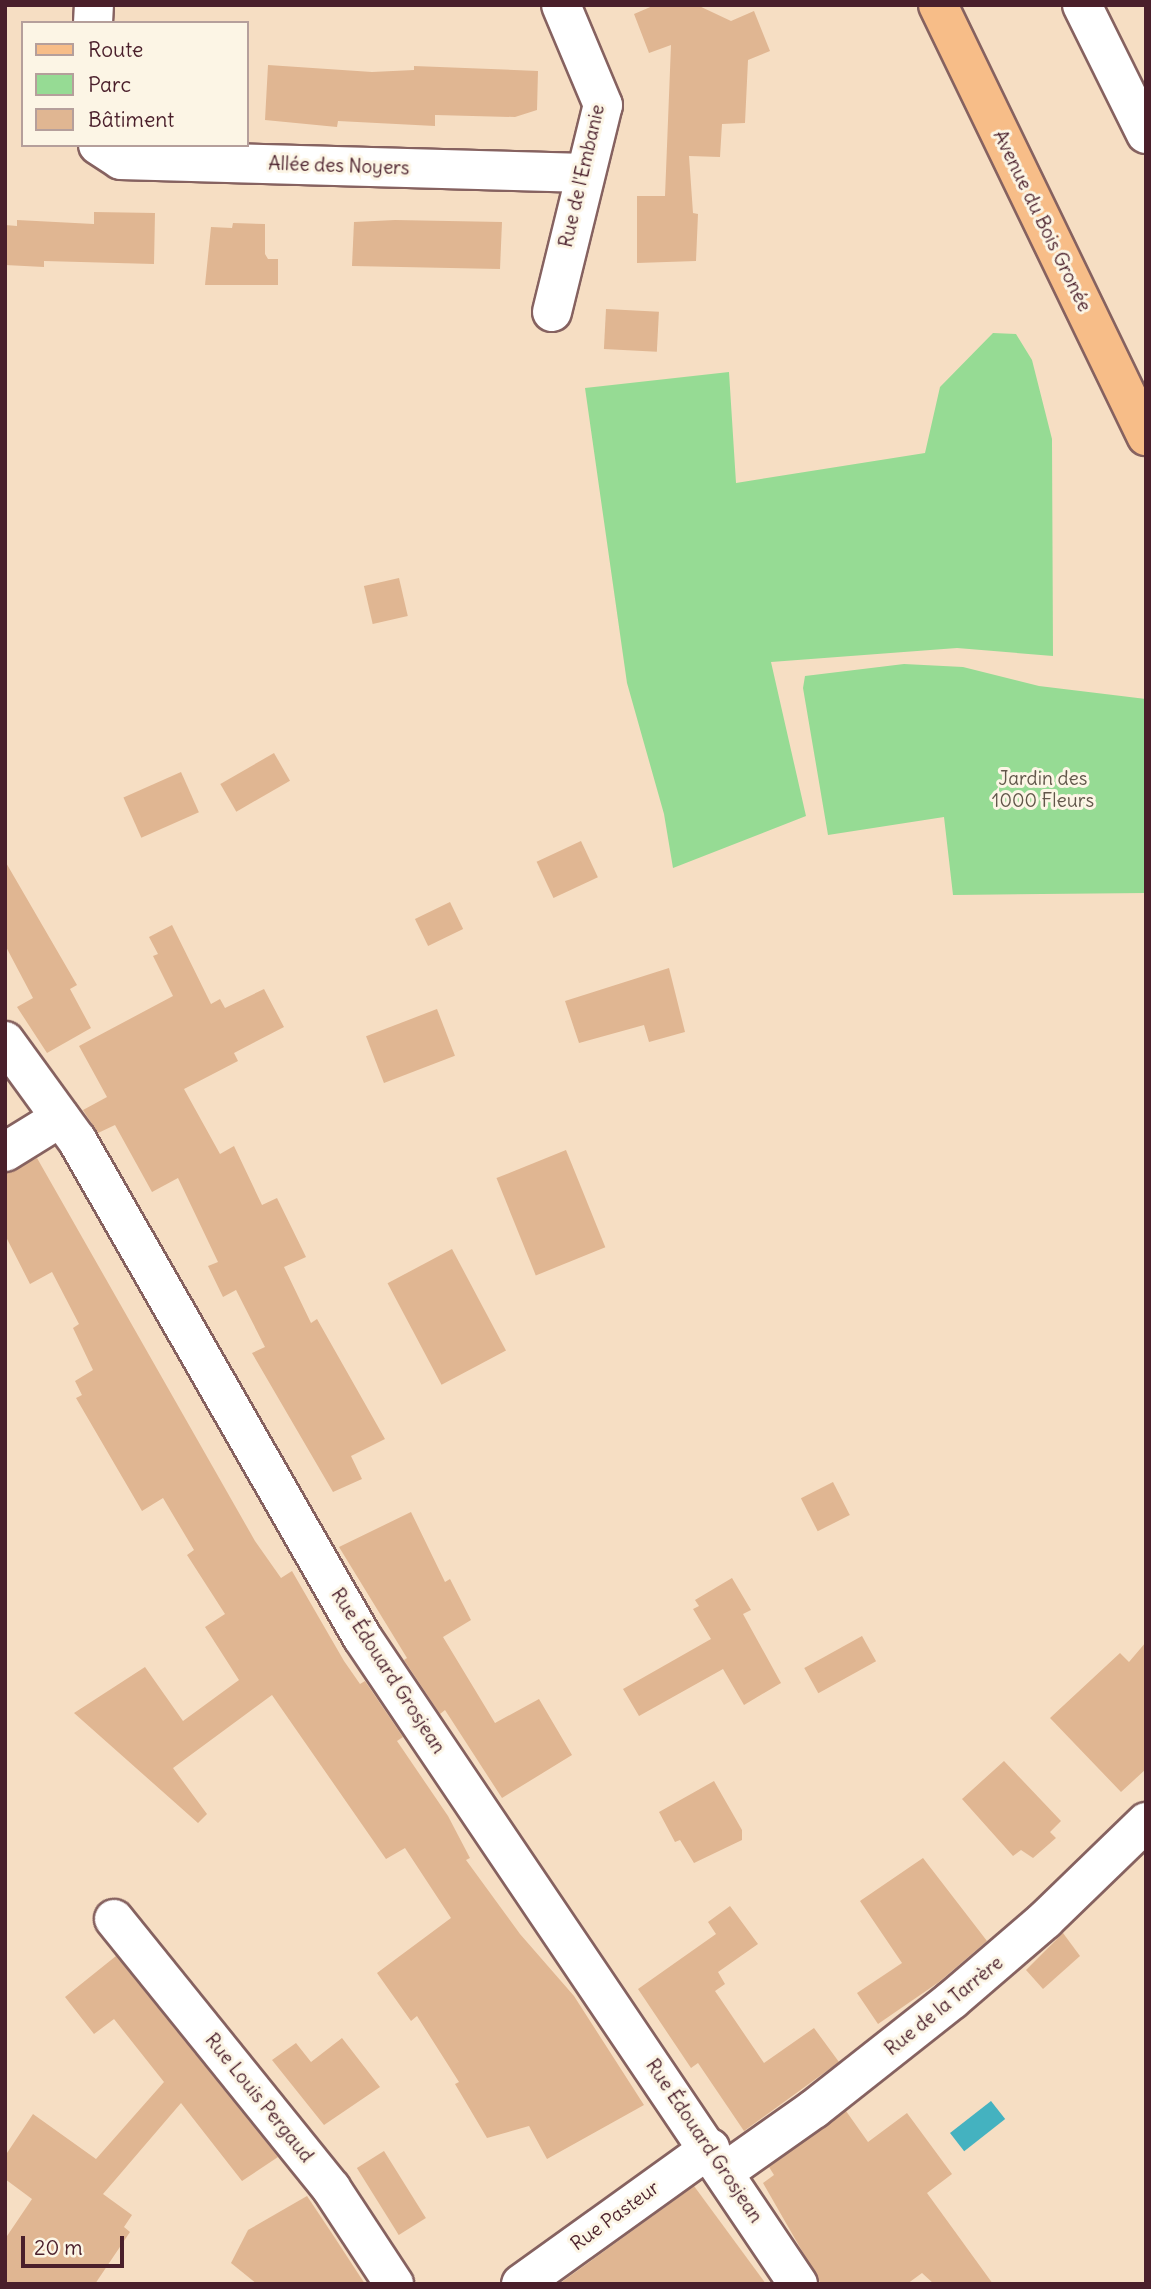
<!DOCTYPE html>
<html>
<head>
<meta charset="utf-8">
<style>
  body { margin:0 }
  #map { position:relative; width:1151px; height:2289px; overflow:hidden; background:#f6dec3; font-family:Delius,sans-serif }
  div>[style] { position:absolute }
  .green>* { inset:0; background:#96db94 }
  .water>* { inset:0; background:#44b2c0; transform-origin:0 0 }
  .building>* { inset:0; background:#e0b692; transform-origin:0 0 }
  .roads { filter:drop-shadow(2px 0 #866260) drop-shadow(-2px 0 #866260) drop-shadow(0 2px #866260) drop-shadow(0 -2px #866260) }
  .minor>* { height:38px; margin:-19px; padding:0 19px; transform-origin:19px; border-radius:19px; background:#fff }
  .major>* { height:38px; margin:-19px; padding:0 19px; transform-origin:19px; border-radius:19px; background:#f7bd88 }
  span { translate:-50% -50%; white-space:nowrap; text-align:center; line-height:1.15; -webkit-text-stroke:6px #fcf5e5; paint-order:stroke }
  .street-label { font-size:19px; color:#4a1f2b }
  .park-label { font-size:19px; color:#61574a }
  .frame { position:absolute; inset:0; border:7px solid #4a1f2b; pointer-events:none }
  .legend { position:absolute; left:21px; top:21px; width:228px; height:126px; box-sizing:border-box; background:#fcf5e5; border:2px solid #b59f9b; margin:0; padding:9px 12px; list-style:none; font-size:21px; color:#4a1f2b }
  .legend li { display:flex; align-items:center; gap:14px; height:35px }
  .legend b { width:35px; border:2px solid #b59f9b }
  .scale { position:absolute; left:21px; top:2236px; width:103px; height:32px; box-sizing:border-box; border:4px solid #4a1f2b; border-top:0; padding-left:9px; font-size:21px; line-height:24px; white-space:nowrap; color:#4a1f2b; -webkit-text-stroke:5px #fcf5e5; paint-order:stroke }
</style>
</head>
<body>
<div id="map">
  <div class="green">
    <i style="clip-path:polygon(993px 333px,1016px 334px,1032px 360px,1052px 439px,1053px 656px,957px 648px,771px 662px,806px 816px,673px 868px,664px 814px,627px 683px,585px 388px,729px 372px,736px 483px,925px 453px,940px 387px)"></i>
    <i style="clip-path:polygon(904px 664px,963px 667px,1039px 686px,1146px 699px,1146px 893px,953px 895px,944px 817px,828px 835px,803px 688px,805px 676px)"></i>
  </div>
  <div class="water">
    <i style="left:991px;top:2101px;width:23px;height:52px;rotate:52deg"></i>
  </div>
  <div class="building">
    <i style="clip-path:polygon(655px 5px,697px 5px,731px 21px,754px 11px,770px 51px,748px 60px,745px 123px,722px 124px,720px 157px,689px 156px,693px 213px,698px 214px,696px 261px,637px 263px,637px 196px,665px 196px,671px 45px,649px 53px,634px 14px)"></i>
    <i style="clip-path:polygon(268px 65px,372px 72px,414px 70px,414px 66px,538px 71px,537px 110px,515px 117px,435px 115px,435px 126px,338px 121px,337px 127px,265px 120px)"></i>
    <i style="clip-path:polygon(94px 212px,155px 213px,154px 264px,44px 261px,44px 267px,5px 265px,5px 225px,17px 226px,17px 220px,94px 224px)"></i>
    <i style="clip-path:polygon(395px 220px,502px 222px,500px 269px,352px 266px,354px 222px)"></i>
    <i style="clip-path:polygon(233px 223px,265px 224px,265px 254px,268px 259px,278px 259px,278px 285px,205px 285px,211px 227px,232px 228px)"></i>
    <i style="left:606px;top:309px;width:53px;height:40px;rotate:3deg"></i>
    <i style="left:399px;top:578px;width:39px;height:36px;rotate:77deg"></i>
    <i style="left:274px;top:753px;width:32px;height:62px;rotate:60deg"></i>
    <i style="left:181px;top:772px;width:44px;height:63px;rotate:66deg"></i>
    <i style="left:581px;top:841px;width:40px;height:49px;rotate:65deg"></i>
    <i style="clip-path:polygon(5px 861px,77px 985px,70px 989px,91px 1028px,47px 1053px,17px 1007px,33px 998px,5px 945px)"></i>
    <i style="left:450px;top:902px;width:30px;height:39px;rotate:64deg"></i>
    <i style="clip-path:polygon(172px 925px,211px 1004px,220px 999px,225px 1008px,264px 989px,284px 1027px,234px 1053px,238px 1061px,184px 1089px,220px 1154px,234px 1146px,262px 1205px,277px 1198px,306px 1257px,284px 1267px,311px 1323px,317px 1319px,385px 1439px,351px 1456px,362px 1479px,333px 1492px,252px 1353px,265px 1347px,236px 1290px,223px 1297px,208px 1266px,218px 1262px,178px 1178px,152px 1192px,115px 1125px,98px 1133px,83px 1110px,107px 1097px,79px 1046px,173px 996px,153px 956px,158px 954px,149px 937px)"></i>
    <i style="clip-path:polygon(669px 968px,685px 1032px,649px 1042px,644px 1025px,579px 1043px,565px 1001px)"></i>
    <i style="left:437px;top:1009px;width:50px;height:76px;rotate:69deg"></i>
    <i style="left:566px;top:1150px;width:105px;height:75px;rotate:68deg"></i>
    <i style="clip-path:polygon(37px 1158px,255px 1541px,281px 1578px,292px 1571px,344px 1661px,360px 1684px,365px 1681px,403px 1737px,397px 1741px,448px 1816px,470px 1858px,466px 1860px,520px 1934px,574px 1996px,644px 2105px,547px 2159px,529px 2126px,487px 2138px,455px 2084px,459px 2082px,417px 2016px,411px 2021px,377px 1973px,451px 1918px,405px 1848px,386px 1859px,272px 1695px,173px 1768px,207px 1814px,198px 1823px,74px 1713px,145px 1667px,183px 1721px,239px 1680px,205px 1627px,225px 1614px,187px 1555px,194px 1550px,163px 1498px,142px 1511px,76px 1398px,82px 1395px,75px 1381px,93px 1370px,73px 1328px,79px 1324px,52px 1272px,30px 1284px,5px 1235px,5px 1174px)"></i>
    <i style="left:452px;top:1249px;width:115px;height:73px;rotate:62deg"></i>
    <i style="left:833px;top:1482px;width:37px;height:36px;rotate:63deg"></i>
    <i style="clip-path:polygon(411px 1512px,445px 1582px,450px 1579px,471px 1620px,443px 1637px,495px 1723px,539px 1699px,572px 1755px,502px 1798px,445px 1710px,440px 1714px,404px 1660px,407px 1658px,339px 1547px)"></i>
    <i style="clip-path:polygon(732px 1578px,751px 1610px,743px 1614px,781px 1683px,744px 1705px,723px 1669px,639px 1716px,623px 1689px,711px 1639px,693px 1609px,699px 1606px,695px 1600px)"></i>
    <i style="left:862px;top:1636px;width:29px;height:66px;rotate:61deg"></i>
    <i style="clip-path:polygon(1146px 1642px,1146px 1769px,1121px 1792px,1050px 1718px,1120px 1653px,1129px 1662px)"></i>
    <i style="clip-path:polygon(1004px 1761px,1061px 1821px,1050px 1832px,1056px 1838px,1033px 1858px,1021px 1850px,1013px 1856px,962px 1799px)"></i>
    <i style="clip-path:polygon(714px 1781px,742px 1830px,742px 1840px,694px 1863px,680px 1840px,675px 1842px,659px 1812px)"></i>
    <i style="clip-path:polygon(923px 1858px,987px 1941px,939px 1982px,878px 2024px,857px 1993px,902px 1963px,860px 1901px)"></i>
    <i style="clip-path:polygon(730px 1906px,758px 1944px,718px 1972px,725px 1984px,715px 1991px,764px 2063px,814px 2028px,839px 2062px,744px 2131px,698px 2063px,691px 2068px,638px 1989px,716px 1934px,708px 1922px)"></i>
    <i style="clip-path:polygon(1063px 1933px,1080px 1956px,1043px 1989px,1026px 1970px)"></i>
    <i style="clip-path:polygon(116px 1956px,278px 2157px,242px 2181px,181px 2103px,103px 2194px,132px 2215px,124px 2227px,130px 2232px,95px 2284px,5px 2284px,5px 2239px,32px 2199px,5px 2179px,5px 2156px,33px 2114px,96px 2159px,164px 2082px,114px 2019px,94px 2034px,65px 1997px)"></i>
    <i style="clip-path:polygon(342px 2038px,380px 2087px,324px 2125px,272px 2060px,296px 2043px,311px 2062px)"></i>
    <i style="clip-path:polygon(846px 2111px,868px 2142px,907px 2113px,952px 2174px,927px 2193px,993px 2284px,934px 2284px,922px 2273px,907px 2284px,821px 2284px,763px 2183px,774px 2175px,769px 2167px)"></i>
    <i style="left:384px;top:2151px;width:79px;height:32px;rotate:58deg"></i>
    <i style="clip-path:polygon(694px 2186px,766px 2284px,559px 2284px)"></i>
    <i style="clip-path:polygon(307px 2196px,333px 2235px,365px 2284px,257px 2284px,231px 2263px,248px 2230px)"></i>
  </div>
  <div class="roads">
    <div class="minor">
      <i style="left:1082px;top:5px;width:144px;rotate:63.6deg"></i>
      <i style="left:93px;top:23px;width:18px;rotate:-87deg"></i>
      <i style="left:98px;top:145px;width:27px;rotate:33deg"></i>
      <i style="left:121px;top:160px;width:464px;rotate:1.6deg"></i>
      <i style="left:552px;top:312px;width:213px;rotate:-76.2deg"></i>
      <i style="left:603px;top:105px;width:108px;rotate:-112.8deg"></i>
      <i style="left:5px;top:1041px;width:122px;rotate:54deg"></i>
      <i style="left:77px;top:1140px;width:573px;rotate:60.17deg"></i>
      <i style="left:362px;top:1637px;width:780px;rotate:56.02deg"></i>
      <i style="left:5px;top:1152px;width:65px;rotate:-31.7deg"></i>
      <i style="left:114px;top:1919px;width:346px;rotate:51.1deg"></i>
      <i style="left:331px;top:2188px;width:115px;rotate:56.7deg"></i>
      <i style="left:726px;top:2171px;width:108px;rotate:-35.2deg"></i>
      <i style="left:814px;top:2109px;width:176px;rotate:-38.3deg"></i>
      <i style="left:952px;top:2000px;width:123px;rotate:-40.7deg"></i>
      <i style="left:1045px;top:1920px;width:141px;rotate:-44.1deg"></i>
      <i style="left:521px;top:2284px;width:233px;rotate:-35.7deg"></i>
    </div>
    <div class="major">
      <i style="left:938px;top:5px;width:479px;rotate:64.2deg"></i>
    </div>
  </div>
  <div class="street-label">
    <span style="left:339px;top:166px;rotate:2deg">Allée des Noyers</span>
    <span style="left:582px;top:176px;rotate:-77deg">Rue de l'Embanie</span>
    <span style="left:1042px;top:221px;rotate:64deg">Avenue du Bois Gronée</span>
    <span style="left:388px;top:1671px;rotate:57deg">Rue Édouard Grosjean</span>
    <span style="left:944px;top:2006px;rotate:-39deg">Rue de la Tarrère</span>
    <span style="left:259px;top:2098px;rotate:51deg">Rue Louis Pergaud</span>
    <span style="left:704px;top:2141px;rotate:56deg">Rue Édouard Grosjean</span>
    <span style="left:615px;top:2216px;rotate:-36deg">Rue Pasteur</span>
  </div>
  <div class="park-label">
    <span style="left:1043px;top:790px">Jardin des<br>1000 Fleurs</span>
  </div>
  <div class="frame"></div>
  <ul class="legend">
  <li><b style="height:9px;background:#f7bd88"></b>Route</li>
  <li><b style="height:19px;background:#96db94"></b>Parc</li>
  <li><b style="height:19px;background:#e0b692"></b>Bâtiment</li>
  </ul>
  <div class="scale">20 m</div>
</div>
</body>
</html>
